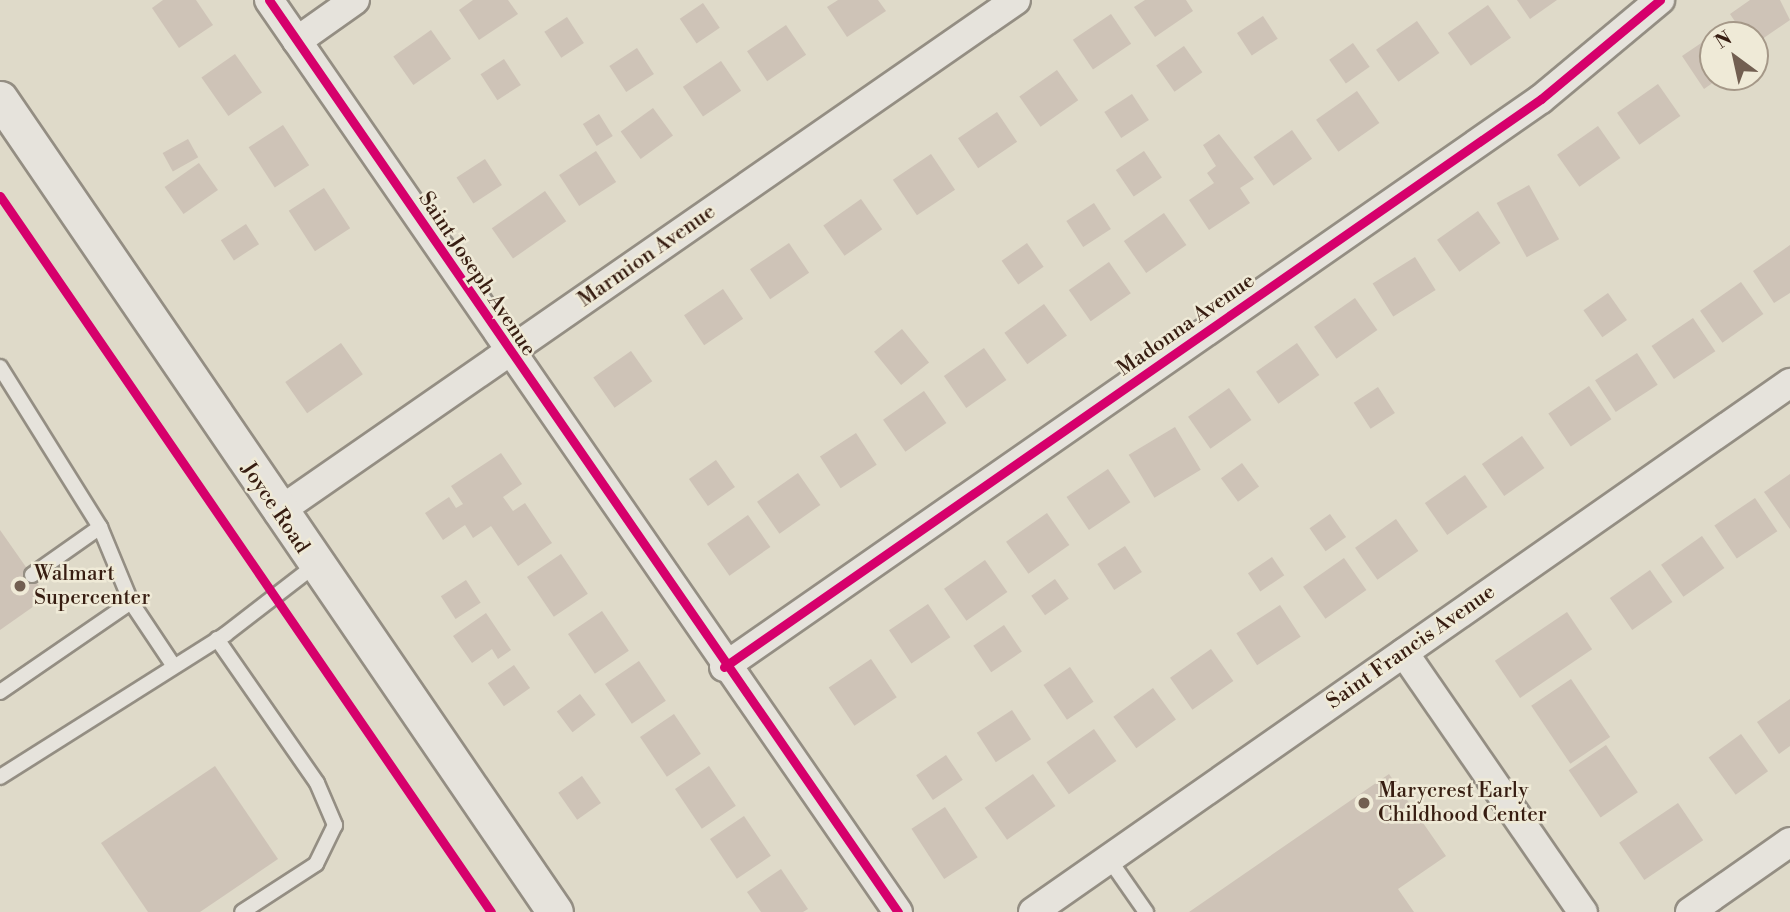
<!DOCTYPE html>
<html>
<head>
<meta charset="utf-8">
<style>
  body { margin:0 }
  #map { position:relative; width:1790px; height:912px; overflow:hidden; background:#dfdac9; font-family:"Libre Bodoni",serif }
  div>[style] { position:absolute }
  .building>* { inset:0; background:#cec3b7; transform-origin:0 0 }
  .roads { filter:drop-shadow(2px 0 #948e83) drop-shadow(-2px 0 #948e83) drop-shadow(0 2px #948e83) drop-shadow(0 -2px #948e83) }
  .service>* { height:14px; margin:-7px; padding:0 7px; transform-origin:7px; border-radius:7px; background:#e6e3dc }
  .minor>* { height:28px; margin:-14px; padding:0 14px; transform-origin:14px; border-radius:14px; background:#e6e3dc }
  .tertiary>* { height:35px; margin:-17.5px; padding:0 17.5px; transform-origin:17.5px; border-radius:17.5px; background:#e6e3dc }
  .cycleway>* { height:9px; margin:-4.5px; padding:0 4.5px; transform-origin:4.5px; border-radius:4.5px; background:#d6006c }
  .dots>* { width:19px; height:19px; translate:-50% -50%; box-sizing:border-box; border:4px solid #efead7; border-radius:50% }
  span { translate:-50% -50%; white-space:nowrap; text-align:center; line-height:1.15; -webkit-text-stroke:5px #efead7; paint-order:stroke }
  .street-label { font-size:21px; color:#371d11 }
  .poi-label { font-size:21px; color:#371d11 }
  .left { translate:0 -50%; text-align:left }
  .north { position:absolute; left:1699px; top:21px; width:70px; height:70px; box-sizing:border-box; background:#efead7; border:2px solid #a59888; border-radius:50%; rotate:327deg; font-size:19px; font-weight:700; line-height:28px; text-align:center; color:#371d11 }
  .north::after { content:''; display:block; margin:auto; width:24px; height:32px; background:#725f51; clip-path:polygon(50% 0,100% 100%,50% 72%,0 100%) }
</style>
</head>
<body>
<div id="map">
  <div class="building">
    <i style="clip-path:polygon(163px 0,196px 0,213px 25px,179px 48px,152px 8px)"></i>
    <i style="clip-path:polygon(473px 0,508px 0,518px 14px,479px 40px,459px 10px)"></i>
    <i style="clip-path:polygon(838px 0,878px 0,886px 11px,847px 37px,827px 7px)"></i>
    <i style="clip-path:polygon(1145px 0,1186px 0,1193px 11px,1155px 37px,1134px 7px)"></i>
    <i style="clip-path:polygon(1517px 0,1557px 0,1530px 19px)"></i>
    <i style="clip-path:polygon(1750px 0,1780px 0,1790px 20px,1755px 44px,1755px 35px,1744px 35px,1730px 14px)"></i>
    <i style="left:703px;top:3px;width:30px;height:28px;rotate:56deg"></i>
    <i style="left:1488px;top:5px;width:40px;height:49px;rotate:55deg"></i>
    <i style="left:1111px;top:14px;width:36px;height:46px;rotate:56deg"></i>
    <i style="left:1263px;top:16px;width:27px;height:31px;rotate:57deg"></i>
    <i style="left:567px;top:17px;width:31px;height:27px;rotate:57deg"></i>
    <i style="left:1417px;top:21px;width:39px;height:50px;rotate:55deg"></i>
    <i style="left:786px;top:25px;width:36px;height:47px;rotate:56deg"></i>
    <i style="left:431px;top:30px;width:35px;height:46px;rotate:55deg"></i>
    <i style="clip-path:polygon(1713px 35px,1713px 77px,1721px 77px,1704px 89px,1682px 56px)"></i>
    <i style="left:1353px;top:43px;width:29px;height:29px;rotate:55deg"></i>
    <i style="left:1184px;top:46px;width:32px;height:34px;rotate:55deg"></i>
    <i style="left:637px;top:48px;width:31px;height:33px;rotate:57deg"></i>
    <i style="left:235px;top:54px;width:47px;height:41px;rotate:55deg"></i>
    <i style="left:504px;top:59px;width:31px;height:28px;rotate:57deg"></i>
    <i style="left:721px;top:61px;width:36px;height:46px;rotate:56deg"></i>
    <i style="left:1057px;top:70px;width:37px;height:46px;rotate:55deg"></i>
    <i style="left:1658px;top:84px;width:39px;height:50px;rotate:55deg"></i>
    <i style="left:1357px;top:91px;width:39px;height:50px;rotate:55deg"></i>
    <i style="left:1132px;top:94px;width:31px;height:33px;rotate:57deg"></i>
    <i style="left:653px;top:108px;width:34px;height:40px;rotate:54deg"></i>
    <i style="left:997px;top:112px;width:36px;height:47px;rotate:56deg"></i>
    <i style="left:599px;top:114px;width:26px;height:19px;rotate:58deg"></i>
    <i style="left:283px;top:125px;width:48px;height:41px;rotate:57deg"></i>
    <i style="left:1598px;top:126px;width:39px;height:50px;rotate:55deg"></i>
    <i style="left:1292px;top:130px;width:35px;height:47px;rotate:55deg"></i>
    <i style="clip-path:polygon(1219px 134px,1254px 179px,1240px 188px,1250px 203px,1209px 230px,1189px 200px,1214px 183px,1207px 173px,1216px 166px,1203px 145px)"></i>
    <i style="left:188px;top:139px;width:21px;height:29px;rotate:61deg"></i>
    <i style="left:596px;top:151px;width:37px;height:44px;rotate:57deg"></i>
    <i style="left:1144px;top:151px;width:32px;height:34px;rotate:56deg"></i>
    <i style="left:931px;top:154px;width:43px;height:46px;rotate:56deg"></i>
    <i style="left:485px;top:159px;width:31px;height:34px;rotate:57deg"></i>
    <i style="left:199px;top:163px;width:33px;height:42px;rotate:55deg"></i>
    <i style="left:1529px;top:185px;width:62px;height:37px;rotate:61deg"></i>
    <i style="left:324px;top:188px;width:48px;height:42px;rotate:57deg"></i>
    <i style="left:545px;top:191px;width:37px;height:65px;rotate:55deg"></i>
    <i style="left:861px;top:199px;width:37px;height:46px;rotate:55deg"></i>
    <i style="left:1094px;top:203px;width:31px;height:33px;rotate:57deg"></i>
    <i style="left:1478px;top:211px;width:39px;height:50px;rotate:55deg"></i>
    <i style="left:1164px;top:213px;width:39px;height:49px;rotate:55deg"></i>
    <i style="left:246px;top:224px;width:24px;height:30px;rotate:57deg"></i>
    <i style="left:789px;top:243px;width:36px;height:47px;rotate:56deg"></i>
    <i style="left:1027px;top:243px;width:29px;height:31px;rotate:55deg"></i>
    <i style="clip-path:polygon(1790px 245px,1790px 293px,1774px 303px,1753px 271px)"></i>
    <i style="left:1415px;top:257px;width:39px;height:50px;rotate:58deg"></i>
    <i style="left:1109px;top:262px;width:38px;height:49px;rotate:55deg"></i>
    <i style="left:1741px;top:282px;width:39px;height:50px;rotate:55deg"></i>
    <i style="left:723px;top:289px;width:36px;height:47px;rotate:56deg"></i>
    <i style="left:1608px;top:293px;width:33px;height:30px;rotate:55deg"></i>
    <i style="left:1355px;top:298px;width:39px;height:50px;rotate:55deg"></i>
    <i style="left:1044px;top:304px;width:39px;height:49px;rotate:54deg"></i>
    <i style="left:1693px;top:318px;width:40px;height:50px;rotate:56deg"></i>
    <i style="left:902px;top:329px;width:43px;height:36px;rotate:51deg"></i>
    <i style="left:341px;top:343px;width:38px;height:68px;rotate:55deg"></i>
    <i style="left:1297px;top:343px;width:39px;height:50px;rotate:55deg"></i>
    <i style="left:984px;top:348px;width:39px;height:49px;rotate:55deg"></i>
    <i style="left:631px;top:351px;width:37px;height:46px;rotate:55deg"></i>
    <i style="left:1637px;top:353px;width:38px;height:50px;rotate:57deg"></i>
    <i style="left:1589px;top:386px;width:40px;height:49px;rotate:56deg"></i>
    <i style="left:1378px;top:387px;width:31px;height:29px;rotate:57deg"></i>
    <i style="left:1229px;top:388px;width:39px;height:50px;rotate:55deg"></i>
    <i style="left:924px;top:391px;width:39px;height:50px;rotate:55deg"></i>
    <i style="left:1175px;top:427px;width:50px;height:54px;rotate:59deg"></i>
    <i style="left:856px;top:433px;width:38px;height:43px;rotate:57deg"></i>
    <i style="left:1522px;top:436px;width:39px;height:49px;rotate:55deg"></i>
    <i style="clip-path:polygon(501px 453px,522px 484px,503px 497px,513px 511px,525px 503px,552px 543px,518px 566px,491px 526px,473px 538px,465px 525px,443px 540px,425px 513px,449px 497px,456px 508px,463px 504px,451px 486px)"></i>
    <i style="left:716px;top:460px;width:33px;height:33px;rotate:55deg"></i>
    <i style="left:1242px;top:463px;width:29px;height:26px;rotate:54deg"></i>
    <i style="left:1108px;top:469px;width:40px;height:50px;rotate:56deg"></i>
    <i style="left:798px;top:473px;width:39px;height:50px;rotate:55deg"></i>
    <i style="clip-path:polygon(1790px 474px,1790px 529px,1764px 492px)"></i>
    <i style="left:1465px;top:475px;width:39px;height:49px;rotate:55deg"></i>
    <i style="left:1755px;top:498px;width:40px;height:49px;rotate:56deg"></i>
    <i style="left:1047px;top:513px;width:39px;height:50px;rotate:55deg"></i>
    <i style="left:1330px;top:514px;width:28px;height:25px;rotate:55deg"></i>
    <i style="left:748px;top:515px;width:39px;height:50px;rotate:55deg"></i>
    <i style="left:1396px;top:519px;width:39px;height:50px;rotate:55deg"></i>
    <i style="clip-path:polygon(0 530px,47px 597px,0 630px)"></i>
    <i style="left:1702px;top:536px;width:39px;height:50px;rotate:55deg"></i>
    <i style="left:1125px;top:546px;width:31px;height:33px;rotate:57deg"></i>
    <i style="left:561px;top:554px;width:48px;height:41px;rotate:56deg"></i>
    <i style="left:1272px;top:557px;width:22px;height:29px;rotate:56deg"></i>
    <i style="left:1344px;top:558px;width:39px;height:50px;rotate:55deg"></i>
    <i style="left:985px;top:560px;width:39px;height:50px;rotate:55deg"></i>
    <i style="left:1650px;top:570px;width:39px;height:49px;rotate:55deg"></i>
    <i style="left:1055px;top:579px;width:24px;height:29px;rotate:55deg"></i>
    <i style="left:466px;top:580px;width:27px;height:30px;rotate:57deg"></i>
    <i style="left:928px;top:604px;width:40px;height:47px;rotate:56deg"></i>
    <i style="left:1280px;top:605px;width:38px;height:52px;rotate:57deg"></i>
    <i style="left:602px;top:611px;width:48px;height:41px;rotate:56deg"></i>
    <i style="left:1567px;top:612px;width:45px;height:87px;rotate:56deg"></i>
    <i style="clip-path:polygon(486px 613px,511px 650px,498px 659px,492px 649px,472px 663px,453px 636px)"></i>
    <i style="left:1004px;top:625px;width:32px;height:37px;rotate:56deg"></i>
    <i style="left:1211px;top:649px;width:39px;height:50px;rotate:55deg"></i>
    <i style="left:871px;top:659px;width:46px;height:51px;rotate:56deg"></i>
    <i style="left:639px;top:661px;width:48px;height:41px;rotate:56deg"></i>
    <i style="left:514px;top:665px;width:28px;height:32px;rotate:55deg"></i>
    <i style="left:1070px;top:667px;width:42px;height:32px;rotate:56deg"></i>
    <i style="left:1571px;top:679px;width:70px;height:48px;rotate:56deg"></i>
    <i style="left:1153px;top:688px;width:39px;height:49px;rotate:54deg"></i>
    <i style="left:580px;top:694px;width:26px;height:29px;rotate:53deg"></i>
    <i style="clip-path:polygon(1790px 699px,1790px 746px,1779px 754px,1757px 722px)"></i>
    <i style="left:1012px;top:710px;width:35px;height:42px;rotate:57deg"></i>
    <i style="left:674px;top:714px;width:48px;height:41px;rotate:56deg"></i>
    <i style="left:1094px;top:729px;width:39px;height:58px;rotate:55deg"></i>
    <i style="left:1741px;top:734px;width:46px;height:40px;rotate:54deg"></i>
    <i style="left:1606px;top:745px;width:57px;height:45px;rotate:56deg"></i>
    <i style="left:946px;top:755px;width:30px;height:36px;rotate:56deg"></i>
    <i style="clip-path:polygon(215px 766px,278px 859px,200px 912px,148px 912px,101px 843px)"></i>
    <i style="left:709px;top:766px;width:48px;height:41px;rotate:56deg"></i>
    <i style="left:1033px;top:774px;width:39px;height:59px;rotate:55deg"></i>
    <i style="clip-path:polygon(1389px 774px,1446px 856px,1398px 889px,1414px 912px,1189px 912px)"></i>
    <i style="left:582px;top:776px;width:33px;height:29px;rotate:55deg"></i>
    <i style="left:1678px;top:803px;width:45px;height:71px;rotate:56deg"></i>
    <i style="left:945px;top:807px;width:60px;height:40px;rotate:57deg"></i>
    <i style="left:744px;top:816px;width:48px;height:41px;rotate:56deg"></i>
    <i style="clip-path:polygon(781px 869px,808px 909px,803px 912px,761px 912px,747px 892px)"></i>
  </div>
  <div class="roads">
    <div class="service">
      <i style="left:0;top:367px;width:189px;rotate:58deg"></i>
      <i style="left:100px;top:527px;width:81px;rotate:67.5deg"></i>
      <i style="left:131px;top:602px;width:159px;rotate:145.5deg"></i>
      <i style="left:32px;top:575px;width:83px;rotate:-35.2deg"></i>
      <i style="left:131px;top:602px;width:76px;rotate:56.3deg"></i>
      <i style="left:217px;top:639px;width:175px;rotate:55.2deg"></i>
      <i style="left:317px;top:783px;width:46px;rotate:66.8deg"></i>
      <i style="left:335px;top:825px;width:43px;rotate:116deg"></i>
      <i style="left:316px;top:864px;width:88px;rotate:147deg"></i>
      <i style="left:0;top:777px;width:267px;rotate:-32.3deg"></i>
      <i style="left:226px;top:634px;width:111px;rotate:-37.7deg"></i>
      <i style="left:1109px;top:859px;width:65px;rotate:55.1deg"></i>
    </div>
    <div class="minor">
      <i style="left:269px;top:0;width:1108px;rotate:55.41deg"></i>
      <i style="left:297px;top:41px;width:71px;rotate:-35.3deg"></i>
      <i style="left:278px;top:512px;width:898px;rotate:-34.75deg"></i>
      <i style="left:1404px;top:653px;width:315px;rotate:55.4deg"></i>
      <i style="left:724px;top:667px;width:995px;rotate:-34.81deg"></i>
      <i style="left:1541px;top:99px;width:155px;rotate:-39.8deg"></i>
      <i style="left:1033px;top:912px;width:924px;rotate:-34.95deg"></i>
      <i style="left:1690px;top:912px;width:122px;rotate:-35deg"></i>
    </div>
    <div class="tertiary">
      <i style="left:0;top:99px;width:984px;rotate:55.68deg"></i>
    </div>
  </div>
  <div class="cycleway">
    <i style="left:269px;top:0;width:1108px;rotate:55.41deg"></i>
    <i style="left:0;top:196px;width:868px;rotate:55.56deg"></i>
    <i style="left:724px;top:667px;width:995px;rotate:-34.81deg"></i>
    <i style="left:1541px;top:99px;width:155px;rotate:-39.8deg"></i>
  </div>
  <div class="dots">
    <i style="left:20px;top:586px;background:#725f51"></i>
    <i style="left:1364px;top:803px;background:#725f51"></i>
  </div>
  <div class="street-label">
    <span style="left:647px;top:256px;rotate:-35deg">Marmion Avenue</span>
    <span style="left:477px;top:274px;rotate:56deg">Saint Joseph Avenue</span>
    <span style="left:1186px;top:325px;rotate:-35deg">Madonna Avenue</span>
    <span style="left:275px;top:508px;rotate:56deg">Joyce Road</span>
    <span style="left:1411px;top:647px;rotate:-35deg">Saint Francis Avenue</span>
  </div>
  <div class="poi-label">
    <span class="left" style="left:34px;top:586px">Walmart<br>Supercenter</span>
    <span class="left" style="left:1378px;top:803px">Marycrest Early<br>Childhood Center</span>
  </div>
  <div class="north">N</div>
</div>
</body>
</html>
